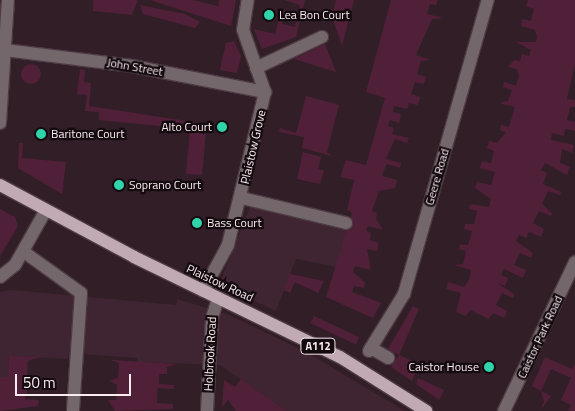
<!DOCTYPE html>
<html>
<head>
<meta charset="utf-8">
<style>
  body { margin:0 }
  #map { position:relative; width:575px; height:411px; overflow:hidden; background:#321e27; font-family:"Titillium Web",sans-serif }
  div>[style] { position:absolute }
  .built>* { inset:0; background:#3f2531 }
  .green>* { inset:0; background:#502039; transform-origin:0 0 }
  .round { border-radius:50% }
  .roads { filter:drop-shadow(1px 0 #4e3b43) drop-shadow(-1px 0 #4e3b43) drop-shadow(0 1px #4e3b43) drop-shadow(0 -1px #4e3b43) }
  .street>* { height:12px; margin:-6px; padding:0 6px; transform-origin:6px; border-radius:6px; background:#73676c }
  .primary>* { height:12px; margin:-6px; padding:0 6px; transform-origin:6px; border-radius:6px; background:#c1aab4 }
  .dots>* { width:14px; height:14px; translate:-50% -50%; box-sizing:border-box; border:2px solid #140b0f; border-radius:50% }
  span { translate:-50% -50%; white-space:nowrap; text-align:center; line-height:1.15; -webkit-text-stroke:4.5px #140b0f; paint-order:stroke }
  .shield-label span { padding:1px 4px; background:#140b0f; border:1px solid; border-radius:4px; -webkit-text-stroke-width:0 }
  .shield-label { font-size:11px; color:#faebf1; font-weight:700 }
  .poi-label { font-size:12px; color:#faebf1 }
  .left { translate:0 -50%; text-align:left }
  .right { translate:-100% -50%; text-align:right }
  .street-label { font-size:12px; color:#faebf1 }
  .scale { position:absolute; left:15px; top:374px; width:116px; height:22px; box-sizing:border-box; border:2px solid #faebf1; border-top:0; padding-left:6px; font-size:15px; line-height:18px; white-space:nowrap; color:#faebf1; -webkit-text-stroke:4px #140b0f; paint-order:stroke }
</style>
</head>
<body>
<div id="map">
  <div class="built">
    <i style="clip-path:polygon(250px 207px,349px 225px,337px 267px,296px 259px,276px 311px,225px 287px,221px 280px)"></i>
    <i style="clip-path:polygon(12px 290px,176px 305px,177px 299px,229px 315px,306px 352px,405px 411px,287px 411px,220px 365px,137px 362px,137px 358px,69px 353px,68px 359px,9px 356px,8px 378px,0 377px,0 292px)"></i>
  </div>
  <div class="green">
    <i style="clip-path:polygon(93px 0,138px 0,132px 15px,93px 11px)"></i>
    <i style="clip-path:polygon(150px 0,193px 0,218px 6px,219px 0,236px 0,231px 26px)"></i>
    <i style="clip-path:polygon(284px 0,305px 0,296px 37px,262px 49px,254px 29px,275px 34px,281px 10px,285px 11px,282px 24px,295px 27px,300px 5px)"></i>
    <i style="clip-path:polygon(336px 0,354px 0,342px 46px,332px 17px)"></i>
    <i style="clip-path:polygon(391px 0,438px 0,436px 5px,430px 4px,427px 14px,443px 18px,432px 19px,416px 55px,431px 60px,421px 61px,417px 74px,426px 77px,424px 84px,415px 82px,411px 94px,420px 97px,418px 105px,409px 103px,407px 109px,394px 106px,393px 112px,401px 114px,399px 123px,390px 120px,388px 126px,394px 128px,392px 134px,409px 138px,407px 143px,395px 139px,386px 159px,401px 163px,400px 168px,387px 164px,384px 170px,382px 176px,397px 180px,395px 188px,379px 191px,372px 211px,377px 213px,376px 219px,383px 230px,368px 226px,366px 231px,371px 233px,370px 240px,379px 243px,377px 251px,367px 249px,371px 270px,355px 266px,353px 272px,365px 283px,364px 288px,354px 286px,352px 292px,381px 303px,373px 318px,326px 297px,352px 213px,347px 210px,354px 180px,340px 177px,346px 160px,366px 165px,385px 98px,366px 92px)"></i>
    <i style="clip-path:polygon(528px 0,575px 0,575px 64px,567px 99px,575px 100px,575px 107px,570px 107px,567px 120px,575px 122px,575px 131px,565px 129px,564px 136px,552px 133px,551px 140px,574px 145px,572px 153px,562px 149px,560px 163px,570px 167px,567px 175px,545px 163px,541px 170px,547px 173px,543px 184px,561px 192px,560px 195px,548px 191px,542px 204px,552px 213px,551px 216px,539px 211px,533px 223px,544px 229px,541px 237px,529px 232px,526px 238px,519px 235px,516px 241px,533px 253px,531px 258px,520px 253px,514px 265px,526px 270px,523px 278px,504px 269px,501px 275px,508px 278px,505px 286px,497px 283px,514px 294px,513px 298px,502px 293px,496px 305px,507px 311px,504px 318px,493px 313px,489px 319px,470px 310px,466px 316px,456px 312px,461px 293px,446px 289px,448px 282px,464px 287px,469px 280px,471px 270px,454px 265px,463px 264px,466px 251px,459px 249px,460px 245px,468px 245px,472px 231px,464px 229px,465px 224px,474px 224px,477px 211px,469px 209px,470px 204px,489px 207px,491px 199px,475px 188px,477px 182px,491px 185px,495px 172px,480px 168px,482px 161px,491px 163px,494px 151px,487px 148px,489px 141px,497px 143px,506px 132px,500px 130px,501px 125px,509px 127px,515px 107px,499px 103px,508px 101px,512px 90px,503px 87px,504px 82px,516px 86px,519px 76px,517px 69px,508px 67px,514px 60px,520px 61px,522px 54px,529px 56px,531px 50px,516px 42px,536px 42px,537px 37px,535px 30px,521px 26px,522px 19px,531px 21px,534px 9px,526px 6px)"></i>
    <i style="clip-path:polygon(140px 5px,185px 14px,200px 22px,195px 28px,143px 14px)"></i>
    <i style="clip-path:polygon(234px 41px,241px 56px,237px 73px,220px 70px,226px 43px)"></i>
    <i style="clip-path:polygon(325px 44px,336px 72px,294px 59px)"></i>
    <i class="round" style="left:21px;top:64px;width:20px;height:20px"></i>
    <i style="clip-path:polygon(80px 69px,85px 70px,84px 82px,91px 83px,89px 106px,213px 125px,212px 132px,206px 132px,202px 175px,186px 174px,190px 129px,99px 120px,99px 112px,85px 111px,87px 95px,77px 94px)"></i>
    <i style="clip-path:polygon(306px 96px,339px 105px,327px 152px,332px 156px,302px 148px,304px 137px,279px 132px,280px 128px,296px 133px)"></i>
    <i style="clip-path:polygon(19px 143px,23px 143px,22px 158px,66px 162px,62px 194px,18px 168px)"></i>
    <i style="clip-path:polygon(303px 152px,321px 157px,318px 169px,324px 171px,320px 184px,297px 179px)"></i>
    <i style="clip-path:polygon(0 209px,15px 217px,18px 226px,0 256px)"></i>
    <i style="clip-path:polygon(290px 274px,324px 281px,318px 293px,295px 282px,290px 293px,284px 290px)"></i>
    <i style="clip-path:polygon(413px 306px,419px 309px,399px 355px,419px 364px,412px 381px,391px 367px,399px 355px,388px 349px)"></i>
    <i style="left:314px;top:316px;width:50px;height:8px;rotate:25deg"></i>
    <i style="clip-path:polygon(9px 356px,40px 357px,28px 361px,27px 377px,40px 381px,29px 383px,25px 399px,39px 400px,38px 406px,0 411px,0 377px,8px 377px)"></i>
    <i style="clip-path:polygon(545px 357px,572px 369px,575px 364px,575px 411px,568px 411px,571px 405px,561px 400px,571px 378px,551px 369px,541px 391px,551px 396px,540px 411px,544px 402px,541px 391px,532px 386px)"></i>
    <i style="clip-path:polygon(111px 360px,176px 364px,167px 367px,167px 374px,159px 374px,159px 384px,174px 385px,174px 389px,158px 388px,157px 394px,157px 403px,173px 404px,173px 409px,115px 411px,108px 400px,116px 400px,117px 385px,110px 381px,118px 378px,119px 363px)"></i>
    <i style="clip-path:polygon(418px 378px,444px 390px,439px 400px,416px 384px)"></i>
    <i style="clip-path:polygon(241px 379px,287px 411px,236px 411px,228px 400px,222px 407px,224px 380px,235px 387px)"></i>
  </div>
  <div class="roads">
    <div class="street">
      <i style="left:5px;top:50px;width:128px;rotate:7.2deg"></i>
      <i style="left:132px;top:66px;width:136px;rotate:11.1deg"></i>
      <i style="left:256px;top:68px;width:73px;rotate:-25.2deg"></i>
      <i style="left:0;top:123px;width:123px;rotate:-86.3deg"></i>
      <i style="left:242px;top:198px;width:107px;rotate:13.5deg"></i>
      <i style="left:24px;top:252px;width:70px;rotate:35.7deg"></i>
      <i style="left:81px;top:293px;width:118px;rotate:93.9deg"></i>
      <i style="left:0;top:277px;width:19px;rotate:-39deg"></i>
      <i style="left:15px;top:265px;width:63px;rotate:-60.6deg"></i>
      <i style="left:203px;top:291px;width:52px;rotate:-61.5deg"></i>
      <i style="left:228px;top:245px;width:157px;rotate:-76.4deg"></i>
      <i style="left:265px;top:92px;width:66px;rotate:-109.5deg"></i>
      <i style="left:243px;top:30px;width:30px;rotate:-81deg"></i>
      <i style="left:371px;top:348px;width:20px;rotate:30deg"></i>
      <i style="left:369px;top:351px;width:67px;rotate:-58.4deg"></i>
      <i style="left:404px;top:294px;width:306px;rotate:-74.1deg"></i>
      <i style="left:207px;top:411px;width:93px;rotate:-86.9deg"></i>
      <i style="left:212px;top:318px;width:21px;rotate:-73deg"></i>
      <i style="left:504px;top:411px;width:165px;rotate:-64.5deg"></i>
    </div>
    <div class="primary">
      <i style="left:0;top:185px;width:152px;rotate:28.2deg"></i>
      <i style="left:134px;top:257px;width:229px;rotate:25.9deg"></i>
      <i style="left:340px;top:357px;width:102px;rotate:32.1deg"></i>
    </div>
  </div>
  <div class="dots">
    <i style="left:269px;top:15px;background:#2fd4aa"></i>
    <i style="left:222px;top:127px;background:#2fd4aa"></i>
    <i style="left:41px;top:134px;background:#2fd4aa"></i>
    <i style="left:119px;top:185px;background:#2fd4aa"></i>
    <i style="left:197px;top:223px;background:#2fd4aa"></i>
    <i style="left:489px;top:367px;background:#2fd4aa"></i>
  </div>
  <div class="shield-label">
    <span style="left:318px;top:346px">A112</span>
  </div>
  <div class="poi-label">
    <span class="left" style="left:279px;top:15px">Lea Bon Court</span>
    <span class="right" style="left:212px;top:127px">Alto Court</span>
    <span class="left" style="left:51px;top:134px">Baritone Court</span>
    <span class="left" style="left:129px;top:185px">Soprano Court</span>
    <span class="left" style="left:207px;top:223px">Bass Court</span>
    <span class="right" style="left:479px;top:367px">Caistor House</span>
  </div>
  <div class="street-label">
    <span style="left:135px;top:67px;rotate:10deg">John Street</span>
    <span style="left:253px;top:147px;rotate:-77deg">Plaistow Grove</span>
    <span style="left:437px;top:177px;rotate:-74deg">Geere Road</span>
    <span style="left:220px;top:283px;rotate:25deg">Plaistow Road</span>
    <span style="left:540px;top:337px;rotate:-65deg">Caistor Park Road</span>
    <span style="left:210px;top:354px;rotate:-87deg">Holbrook Road</span>
  </div>
  <div class="scale">50 m</div>
</div>
</body>
</html>
